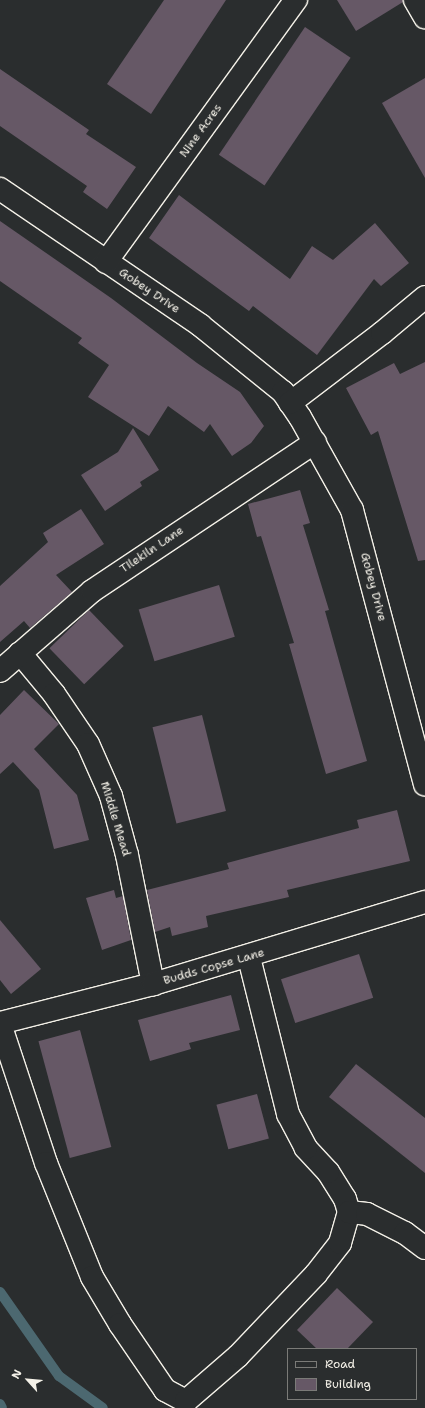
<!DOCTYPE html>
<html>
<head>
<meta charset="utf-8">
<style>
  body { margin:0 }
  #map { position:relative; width:425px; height:1408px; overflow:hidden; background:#2a2d2e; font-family:"Shantell Sans",sans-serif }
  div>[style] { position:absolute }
  .stream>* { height:10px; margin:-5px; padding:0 5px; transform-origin:5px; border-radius:5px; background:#4c6870 }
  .building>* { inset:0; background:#665866; transform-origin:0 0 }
  .roads { filter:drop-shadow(1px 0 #f4f1e8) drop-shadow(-1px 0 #f4f1e8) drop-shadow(0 1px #f4f1e8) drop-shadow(0 -1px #f4f1e8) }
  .minor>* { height:22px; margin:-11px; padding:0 11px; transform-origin:11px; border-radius:11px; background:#2a2d2e }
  span { translate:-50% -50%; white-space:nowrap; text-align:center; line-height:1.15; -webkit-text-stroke:3px #2a2d2e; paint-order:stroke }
  .street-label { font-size:12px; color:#f4f1e8 }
  .legend { position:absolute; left:287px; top:1348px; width:130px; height:52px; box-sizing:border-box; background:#2a2d2e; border:1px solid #7b7b78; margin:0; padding:5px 7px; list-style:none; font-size:12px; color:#f4f1e8 }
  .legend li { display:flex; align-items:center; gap:8px; height:20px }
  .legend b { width:20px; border:1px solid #7b7b78 }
  .north { position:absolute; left:8px; top:1360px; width:40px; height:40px; -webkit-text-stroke:3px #2a2d2e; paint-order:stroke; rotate:297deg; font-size:11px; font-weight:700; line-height:16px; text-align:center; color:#f4f1e8 }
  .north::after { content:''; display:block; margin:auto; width:14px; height:18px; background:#f4f1e8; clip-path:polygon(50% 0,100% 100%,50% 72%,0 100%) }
</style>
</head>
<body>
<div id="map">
  <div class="stream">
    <i style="left:0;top:1292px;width:103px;rotate:54.9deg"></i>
    <i style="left:59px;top:1376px;width:54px;rotate:36deg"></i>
    <i style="left:0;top:1404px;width:4px;rotate:63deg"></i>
  </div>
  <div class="building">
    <i style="clip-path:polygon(164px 0,226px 0,151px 114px,107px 84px)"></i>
    <i style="clip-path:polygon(337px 0,403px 0,403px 2px,356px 31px)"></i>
    <i style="left:305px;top:27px;width:55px;height:154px;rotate:34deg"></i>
    <i style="clip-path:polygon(0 69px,89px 130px,86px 134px,136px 167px,107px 209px,83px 192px,87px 186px,0 126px)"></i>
    <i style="clip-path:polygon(425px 78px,425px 178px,382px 103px)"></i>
    <i style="clip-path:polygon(179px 195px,290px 279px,312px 246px,333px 260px,375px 223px,409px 263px,381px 286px,374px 279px,317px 355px,253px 306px,249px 311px,149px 238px)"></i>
    <i style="clip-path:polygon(0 221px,111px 298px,197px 363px,240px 392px,264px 426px,251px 443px,232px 456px,210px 424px,204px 432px,168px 406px,149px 436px,88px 397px,109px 365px,78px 343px,82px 338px,0 281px)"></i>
    <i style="clip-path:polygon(425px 362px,425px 560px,418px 561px,378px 431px,371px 435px,346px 388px,394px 363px,400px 374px)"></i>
    <i style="clip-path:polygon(133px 428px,159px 470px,140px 482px,142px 486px,105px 511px,81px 475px,118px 452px)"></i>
    <i style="clip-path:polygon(300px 490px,310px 523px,303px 525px,329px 610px,325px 611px,367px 761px,326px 774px,289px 644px,294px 643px,261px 536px,257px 537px,248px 504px)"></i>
    <i style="clip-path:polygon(81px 509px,104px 544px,56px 575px,72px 592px,30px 628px,24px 621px,0 642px,0 586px,48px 542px,43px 533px)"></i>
    <i style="left:219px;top:585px;width:54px;height:84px;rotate:73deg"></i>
    <i style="left:89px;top:610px;width:50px;height:55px;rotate:46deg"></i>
    <i style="clip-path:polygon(24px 690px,59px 724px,34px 749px,77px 795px,89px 840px,54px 849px,39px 790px,13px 762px,0 774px,0 715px)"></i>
    <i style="left:202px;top:715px;width:99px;height:51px;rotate:76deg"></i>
    <i style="clip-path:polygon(397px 810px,410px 861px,287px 890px,289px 897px,206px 916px,208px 927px,172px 936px,170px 927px,155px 932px,147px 890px,229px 869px,227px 863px,359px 828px,357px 820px)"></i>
    <i style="clip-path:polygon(114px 890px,116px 898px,123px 896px,131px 940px,102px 950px,86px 898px)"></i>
    <i style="clip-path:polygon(0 920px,41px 969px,11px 994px,0 980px)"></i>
    <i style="left:359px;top:954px;width:46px;height:82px;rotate:72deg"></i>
    <i style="clip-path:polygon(231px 995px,240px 1030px,189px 1043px,191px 1049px,150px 1061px,138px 1020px)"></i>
    <i style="left:80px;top:1030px;width:121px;height:43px;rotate:75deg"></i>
    <i style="clip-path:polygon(356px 1064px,425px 1118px,425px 1173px,329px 1097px)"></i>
    <i style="left:257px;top:1094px;width:46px;height:42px;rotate:75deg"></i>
    <i style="clip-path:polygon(337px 1288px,373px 1322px,347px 1349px,317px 1349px,297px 1330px)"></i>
  </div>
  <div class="roads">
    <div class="minor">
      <i style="left:415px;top:0;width:20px;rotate:60deg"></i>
      <i style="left:0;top:189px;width:242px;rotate:34.2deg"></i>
      <i style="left:200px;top:325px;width:107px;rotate:38.9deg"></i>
      <i style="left:283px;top:392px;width:30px;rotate:56deg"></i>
      <i style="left:300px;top:417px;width:107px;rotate:60.8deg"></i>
      <i style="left:352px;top:510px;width:284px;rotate:75.1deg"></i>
      <i style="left:106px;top:262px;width:324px;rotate:-54.1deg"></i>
      <i style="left:290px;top:403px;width:116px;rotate:-37.3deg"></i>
      <i style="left:382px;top:333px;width:56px;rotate:-39.9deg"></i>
      <i style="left:20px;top:653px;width:53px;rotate:50.3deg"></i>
      <i style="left:54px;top:694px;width:60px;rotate:55.8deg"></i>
      <i style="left:88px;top:744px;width:57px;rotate:66.1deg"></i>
      <i style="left:111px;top:796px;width:61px;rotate:74.8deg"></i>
      <i style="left:127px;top:855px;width:132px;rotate:78.6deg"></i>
      <i style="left:0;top:671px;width:122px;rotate:-41deg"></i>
      <i style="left:92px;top:591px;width:268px;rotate:-33.7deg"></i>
      <i style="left:0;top:1023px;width:158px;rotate:-14.3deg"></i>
      <i style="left:153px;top:984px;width:284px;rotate:-16.8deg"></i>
      <i style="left:0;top:1024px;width:146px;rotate:71.7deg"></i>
      <i style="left:46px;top:1163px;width:123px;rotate:68deg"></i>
      <i style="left:92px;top:1277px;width:55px;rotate:59.2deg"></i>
      <i style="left:120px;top:1324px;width:80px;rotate:55.7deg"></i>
      <i style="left:165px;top:1390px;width:24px;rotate:28deg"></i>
      <i style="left:186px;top:1401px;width:69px;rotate:-40.9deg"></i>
      <i style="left:238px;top:1356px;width:113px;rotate:-46.4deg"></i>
      <i style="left:316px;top:1274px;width:39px;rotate:-52deg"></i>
      <i style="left:340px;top:1243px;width:32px;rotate:-74deg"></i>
      <i style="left:349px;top:1212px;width:14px;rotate:-107deg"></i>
      <i style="left:345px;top:1199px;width:32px;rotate:-122deg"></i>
      <i style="left:328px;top:1172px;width:33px;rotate:-133deg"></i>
      <i style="left:306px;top:1148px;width:38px;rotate:-118deg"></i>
      <i style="left:288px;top:1114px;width:162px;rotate:-104deg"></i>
      <i style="left:349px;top:1212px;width:18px;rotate:6deg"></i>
      <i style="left:367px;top:1214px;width:42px;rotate:26.6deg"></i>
      <i style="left:405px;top:1233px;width:25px;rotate:37deg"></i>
    </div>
  </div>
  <div class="street-label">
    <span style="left:201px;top:131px;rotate:-54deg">Nine Acres</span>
    <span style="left:149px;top:291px;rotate:34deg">Gobey Drive</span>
    <span style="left:152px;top:550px;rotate:-34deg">Tilekiln Lane</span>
    <span style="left:373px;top:587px;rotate:75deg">Gobey Drive</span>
    <span style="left:115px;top:819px;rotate:73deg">Middle Mead</span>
    <span style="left:214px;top:967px;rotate:-16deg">Budds Copse Lane</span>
  </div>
  <ul class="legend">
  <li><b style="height:5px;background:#2a2d2e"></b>Road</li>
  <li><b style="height:11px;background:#665866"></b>Building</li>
  </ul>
  <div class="north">N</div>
</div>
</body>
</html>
